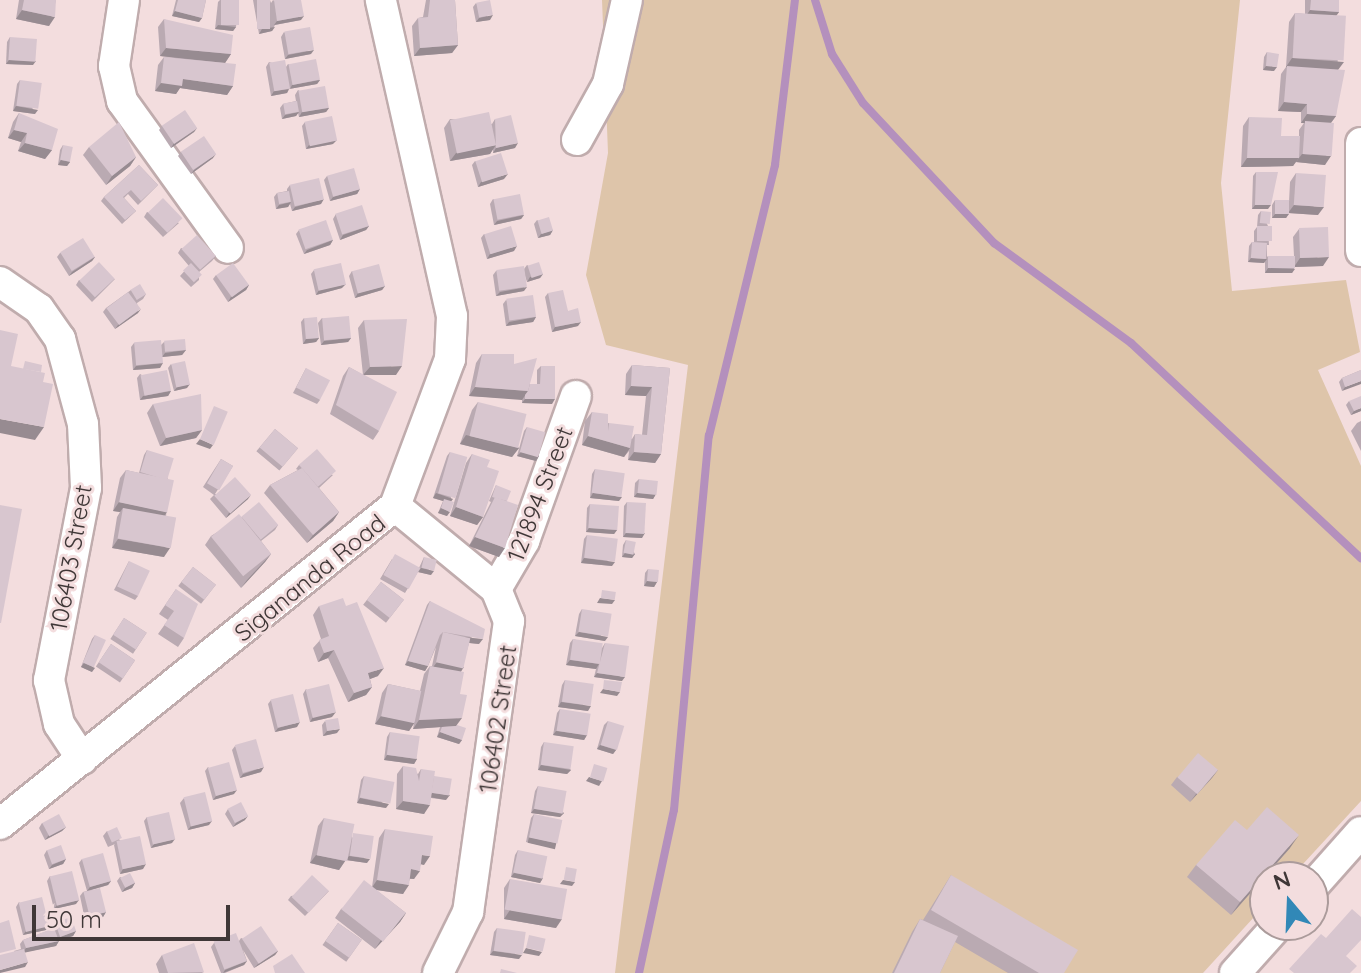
<!DOCTYPE html>
<html>
<head>
<meta charset="utf-8">
<style>
  body { margin:0 }
  #map { position:relative; width:1361px; height:973px; overflow:hidden; background:#f3ddde; font-family:Quicksand,sans-serif }
  div>[style] { position:absolute }
  .green>* { inset:0; background:#dec5aa }
  .stream>* { height:8px; margin:-4px; padding:0 4px; transform-origin:4px; border-radius:4px; background:#b490bd }
  .roads { filter:drop-shadow(2px 0 #c0acad) drop-shadow(-2px 0 #c0acad) drop-shadow(0 2px #c0acad) drop-shadow(0 -2px #c0acad) }
  .street>* { height:30px; margin:-15px; padding:0 15px; transform-origin:15px; border-radius:15px; background:#fff }
  .wall>* { inset:0; background:#baaab2; transform-origin:0 0 }
  .shaded-wall>* { inset:0; background:#978b91; transform-origin:0 0 }
  .building>* { inset:0; background:#d8c6cf; transform-origin:0 0 }
  span { translate:-50% -50%; white-space:nowrap; text-align:center; line-height:1.15; -webkit-text-stroke:6px #f3ddde; paint-order:stroke }
  .street-label { font-size:24px; color:#3f3737 }
  .north { position:absolute; left:1249px; top:861px; width:80px; height:80px; box-sizing:border-box; background:#f3ddde; border:2px solid #ab9b9b; border-radius:50%; rotate:341deg; font-size:22px; font-weight:700; line-height:32px; text-align:center; color:#3f3737 }
  .north::after { content:''; display:block; margin:auto; width:28px; height:36px; background:#3188b7; clip-path:polygon(50% 0,100% 100%,50% 72%,0 100%) }
  .scale { position:absolute; left:32px; top:905px; width:198px; height:36px; box-sizing:border-box; border:4px solid #3f3737; border-top:0; padding-left:10px; font-size:24px; line-height:28px; white-space:nowrap; color:#3f3737; -webkit-text-stroke:6px #f3ddde; paint-order:stroke }
</style>
</head>
<body>
<div id="map">
  <div class="green">
    <i style="clip-path:polygon(602px 0,1240px 0,1221px 183px,1232px 291px,1346px 280px,1360px 352px,1318px 370px,1361px 466px,1361px 801px,1291px 877px,1265px 877px,1265px 905px,1203px 973px,615px 973px,688px 365px,606px 345px,586px 275px,608px 153px)"></i>
  </div>
  <div class="stream">
    <i style="left:815px;top:0;width:57px;rotate:72.5deg"></i>
    <i style="left:832px;top:54px;width:58px;rotate:57.7deg"></i>
    <i style="left:863px;top:103px;width:192px;rotate:46.9deg"></i>
    <i style="left:994px;top:243px;width:170px;rotate:36.1deg"></i>
    <i style="left:1131px;top:343px;width:315px;rotate:43.1deg"></i>
    <i style="left:639px;top:973px;width:167px;rotate:-77.9deg"></i>
    <i style="left:674px;top:810px;width:376px;rotate:-84.7deg"></i>
    <i style="left:709px;top:436px;width:279px;rotate:-76.3deg"></i>
    <i style="left:775px;top:165px;width:166px;rotate:-83.1deg"></i>
  </div>
  <div class="roads">
    <div class="street">
      <i style="left:124px;top:0;width:67px;rotate:98.6deg"></i>
      <i style="left:114px;top:66px;width:36px;rotate:77deg"></i>
      <i style="left:122px;top:101px;width:181px;rotate:54.2deg"></i>
      <i style="left:577px;top:140px;width:64px;rotate:-61deg"></i>
      <i style="left:608px;top:84px;width:86px;rotate:-77.3deg"></i>
      <i style="left:1361px;top:143px;width:108px;rotate:90deg"></i>
      <i style="left:0;top:282px;width:47px;rotate:34.7deg"></i>
      <i style="left:39px;top:309px;width:37px;rotate:55deg"></i>
      <i style="left:60px;top:339px;width:88px;rotate:74.9deg"></i>
      <i style="left:83px;top:424px;width:64px;rotate:87.3deg"></i>
      <i style="left:86px;top:488px;width:196px;rotate:100.9deg"></i>
      <i style="left:49px;top:680px;width:45px;rotate:77.2deg"></i>
      <i style="left:59px;top:724px;width:42px;rotate:56.7deg"></i>
      <i style="left:395px;top:506px;width:131px;rotate:39.4deg"></i>
      <i style="left:496px;top:589px;width:35px;rotate:68deg"></i>
      <i style="left:509px;top:621px;width:294px;rotate:98deg"></i>
      <i style="left:468px;top:912px;width:68px;rotate:116.2deg"></i>
      <i style="left:496px;top:589px;width:56px;rotate:-59.7deg"></i>
      <i style="left:524px;top:541px;width:154px;rotate:-70.3deg"></i>
      <i style="left:0;top:824px;width:507px;rotate:-38.84deg"></i>
      <i style="left:395px;top:506px;width:157px;rotate:-69.5deg"></i>
      <i style="left:450px;top:359px;width:43px;rotate:-87.3deg"></i>
      <i style="left:452px;top:316px;width:324px;rotate:-102.7deg"></i>
      <i style="left:1313px;top:886px;width:72px;rotate:-48.4deg"></i>
      <i style="left:1235px;top:973px;width:64px;rotate:-48.1deg"></i>
    </div>
  </div>
  <div class="wall">
    <i style="clip-path:polygon(19px 0,56px 0,49px 26px,16px 19px)"></i>
    <i style="clip-path:polygon(176px 0,206px 0,202px 18px,199px 22px,172px 16px)"></i>
    <i style="clip-path:polygon(220px 0,239px 0,236px 27px,233px 31px,215px 29px,218px 2px)"></i>
    <i style="clip-path:polygon(253px 0,270px 0,271px 3px,273px 0,301px 20px,275px 25px,272px 31px,259px 34px)"></i>
    <i style="clip-path:polygon(426px 0,455px 0,458px 45px,452px 53px,414px 56px,412px 26px,418px 18px,423px 17px)"></i>
    <i style="clip-path:polygon(1305px 0,1339px 0,1339px 12px,1336px 16px,1338px 69px,1336px 116px,1331px 123px,1325px 165px,1296px 162px,1296px 161px,1293px 166px,1241px 167px,1243px 126px,1249px 117px,1281px 136px,1299px 136px,1299px 130px,1304px 123px,1301px 123px,1301px 112px,1278px 111px,1281px 74px,1286px 67px,1289px 22px,1295px 13px,1305px 14px)"></i>
    <i style="clip-path:polygon(476px 3px,490px 20px,476px 22px,473px 7px)"></i>
    <i style="clip-path:polygon(164px 19px,231px 54px,225px 63px,233px 86px,227px 95px,180px 88px,176px 94px,155px 91px,158px 65px,164px 57px,176px 58px,160px 56px,158px 27px)"></i>
    <i style="clip-path:polygon(284px 32px,311px 54px,285px 59px,281px 37px)"></i>
    <i style="clip-path:polygon(10px 37px,33px 65px,6px 64px,7px 42px)"></i>
    <i style="clip-path:polygon(1267px 52px,1274px 71px,1263px 70px,1264px 57px)"></i>
    <i style="clip-path:polygon(269px 62px,286px 67px,288px 64px,320px 80px,317px 84px,289px 89px,287px 93px,271px 96px,266px 67px)"></i>
    <i style="clip-path:polygon(20px 80px,35px 114px,13px 111px,17px 84px)"></i>
    <i style="clip-path:polygon(298px 90px,329px 108px,326px 112px,299px 117px,298px 113px,296px 116px,282px 119px,280px 108px,283px 104px,296px 101px,295px 95px)"></i>
    <i style="clip-path:polygon(19px 113px,52px 150px,45px 159px,18px 151px,21px 142px,8px 138px,13px 122px)"></i>
    <i style="clip-path:polygon(450px 119px,492px 124px,495px 119px,515px 148px,493px 153px,493px 149px,490px 154px,450px 161px,444px 128px)"></i>
    <i style="clip-path:polygon(305px 122px,333px 144px,306px 149px,302px 126px)"></i>
    <i style="clip-path:polygon(162px 126px,197px 128px,194px 132px,171px 148px,159px 130px)"></i>
    <i style="clip-path:polygon(63px 145px,70px 162px,67px 166px,58px 165px,60px 150px)"></i>
    <i style="clip-path:polygon(89px 147px,136px 157px,130px 166px,106px 185px,83px 155px)"></i>
    <i style="clip-path:polygon(181px 152px,213px 158px,191px 174px,178px 156px)"></i>
    <i style="clip-path:polygon(475px 161px,504px 179px,478px 187px,472px 165px)"></i>
    <i style="clip-path:polygon(139px 165px,158px 185px,138px 205px,128px 194px,124px 198px,136px 211px,122px 224px,101px 201px,104px 197px)"></i>
    <i style="clip-path:polygon(1256px 172px,1268px 209px,1252px 209px,1253px 176px)"></i>
    <i style="clip-path:polygon(1296px 173px,1318px 215px,1289px 213px,1286px 218px,1272px 218px,1272px 205px,1275px 200px,1289px 202px,1290px 182px)"></i>
    <i style="clip-path:polygon(327px 176px,360px 189px,357px 194px,330px 201px,324px 180px)"></i>
    <i style="clip-path:polygon(290px 185px,321px 204px,292px 211px,290px 204px,288px 207px,276px 209px,274px 197px,277px 193px,287px 191px,287px 189px)"></i>
    <i style="clip-path:polygon(493px 199px,524px 215px,521px 219px,494px 225px,490px 204px)"></i>
    <i style="clip-path:polygon(1261px 211px,1268px 226px,1269px 245px,1267px 245px,1267px 257px,1268px 256px,1294px 256px,1293px 237px,1299px 229px,1323px 266px,1295px 267px,1292px 273px,1265px 273px,1265px 261px,1264px 263px,1248px 262px,1249px 246px,1252px 242px,1254px 242px,1254px 231px,1257px 227px,1258px 215px)"></i>
    <i style="clip-path:polygon(147px 212px,179px 223px,163px 237px,144px 217px)"></i>
    <i style="clip-path:polygon(336px 214px,369px 226px,366px 230px,340px 240px,333px 219px)"></i>
    <i style="clip-path:polygon(537px 220px,553px 230px,550px 235px,538px 238px,534px 224px)"></i>
    <i style="clip-path:polygon(299px 230px,333px 240px,330px 245px,304px 254px,296px 234px)"></i>
    <i style="clip-path:polygon(484px 234px,514px 251px,487px 259px,481px 238px)"></i>
    <i style="clip-path:polygon(181px 248px,216px 256px,212px 261px,199px 272px,199px 280px,191px 287px,180px 276px,189px 266px,178px 253px)"></i>
    <i style="clip-path:polygon(60px 253px,95px 257px,92px 261px,69px 276px,57px 257px)"></i>
    <i style="clip-path:polygon(527px 265px,543px 274px,540px 278px,527px 282px,525px 276px,524px 291px,496px 296px,493px 275px,496px 271px,524px 269px)"></i>
    <i style="clip-path:polygon(314px 270px,342px 288px,316px 295px,311px 274px)"></i>
    <i style="clip-path:polygon(352px 271px,385px 286px,382px 290px,355px 298px,349px 276px)"></i>
    <i style="clip-path:polygon(216px 275px,249px 285px,246px 290px,228px 302px,213px 279px)"></i>
    <i style="clip-path:polygon(115px 279px,92px 302px,76px 285px,79px 280px)"></i>
    <i style="clip-path:polygon(131px 290px,146px 294px,143px 299px,137px 303px,138px 313px,115px 329px,103px 312px,106px 308px)"></i>
    <i style="clip-path:polygon(548px 293px,568px 311px,578px 326px,552px 332px,545px 297px)"></i>
    <i style="clip-path:polygon(506px 300px,536px 317px,533px 322px,506px 326px,503px 304px)"></i>
    <i style="clip-path:polygon(304px 318px,319px 338px,316px 342px,303px 344px,301px 322px)"></i>
    <i style="clip-path:polygon(322px 318px,351px 338px,348px 342px,321px 345px,318px 323px)"></i>
    <i style="clip-path:polygon(364px 320px,396px 375px,365px 375px,379px 431px,373px 440px,330px 414px,343px 376px,349px 367px,363px 375px,358px 328px)"></i>
    <i style="clip-path:polygon(164px 342px,186px 350px,182px 355px,162px 357px,160px 368px,133px 370px,131px 347px,134px 343px,161px 345px)"></i>
    <i style="clip-path:polygon(482px 354px,514px 364px,530px 384px,537px 384px,537px 370px,541px 366px,552px 404px,522px 403px,522px 399px,469px 396px,476px 363px)"></i>
    <i style="clip-path:polygon(171px 364px,187px 388px,174px 391px,168px 368px)"></i>
    <i style="clip-path:polygon(632px 365px,670px 368px,661px 454px,655px 463px,628px 460px,629px 451px,624px 457px,582px 445px,585px 421px,592px 412px,632px 439px,635px 434px,642px 435px,646px 396px,625px 395px,626px 374px)"></i>
    <i style="clip-path:polygon(306px 368px,320px 400px,317px 404px,293px 393px)"></i>
    <i style="clip-path:polygon(1361px 370px,1342px 391px,1339px 382px,1342px 378px)"></i>
    <i style="clip-path:polygon(140px 374px,171px 391px,168px 396px,140px 400px,137px 378px)"></i>
    <i style="clip-path:polygon(1349px 401px,1361px 411px,1351px 415px,1346px 405px)"></i>
    <i style="clip-path:polygon(478px 402px,519px 448px,512px 457px,460px 444px,472px 410px)"></i>
    <i style="clip-path:polygon(153px 404px,202px 430px,196px 438px,160px 446px,147px 413px)"></i>
    <i style="clip-path:polygon(1361px 421px,1361px 451px,1351px 431px,1357px 423px)"></i>
    <i style="clip-path:polygon(527px 427px,539px 456px,536px 461px,517px 456px,524px 431px)"></i>
    <i style="left:275px;top:429px;width:30px;height:29px;rotate:40deg"></i>
    <i style="clip-path:polygon(147px 450px,168px 479px,164px 557px,112px 548px,117px 517px,120px 512px,113px 511px,120px 478px,126px 470px,139px 473px,144px 455px)"></i>
    <i style="clip-path:polygon(450px 452px,451px 501px,447px 516px,438px 513px,443px 501px,433px 498px,447px 456px)"></i>
    <i style="clip-path:polygon(472px 454px,487px 467px,483px 517px,477px 525px,450px 516px,466px 463px)"></i>
    <i style="clip-path:polygon(221px 459px,233px 466px,215px 494px,248px 499px,226px 518px,210px 499px,214px 495px,203px 487px)"></i>
    <i style="clip-path:polygon(299px 465px,333px 475px,319px 488px,339px 512px,333px 521px,307px 543px,264px 493px,270px 485px,298px 470px,296px 469px)"></i>
    <i style="clip-path:polygon(595px 469px,619px 501px,590px 498px,592px 474px)"></i>
    <i style="clip-path:polygon(639px 479px,656px 494px,653px 499px,634px 497px,635px 483px)"></i>
    <i style="clip-path:polygon(496px 485px,507px 501px,499px 557px,469px 546px,491px 502px,489px 501px)"></i>
    <i style="clip-path:polygon(627px 502px,642px 538px,623px 537px,624px 506px)"></i>
    <i style="clip-path:polygon(590px 504px,617px 530px,614px 534px,586px 532px,587px 508px)"></i>
    <i style="clip-path:polygon(242px 517px,278px 525px,275px 530px,261px 541px,271px 554px,265px 562px,241px 588px,205px 545px,211px 536px)"></i>
    <i style="clip-path:polygon(587px 535px,612px 566px,581px 563px,584px 539px)"></i>
    <i style="clip-path:polygon(626px 540px,635px 554px,632px 558px,622px 557px,623px 545px)"></i>
    <i style="clip-path:polygon(424px 557px,431px 575px,418px 572px,419px 570px,405px 593px,380px 579px,392px 559px,419px 568px)"></i>
    <i style="clip-path:polygon(129px 561px,138px 596px,135px 600px,114px 590px)"></i>
    <i style="left:193px;top:567px;width:29px;height:24px;rotate:38deg"></i>
    <i style="clip-path:polygon(648px 569px,657px 582px,654px 587px,644px 586px,645px 573px)"></i>
    <i style="left:381px;top:582px;width:29px;height:29px;rotate:38deg"></i>
    <i style="clip-path:polygon(176px 589px,184px 638px,178px 647px,158px 634px,168px 620px,159px 614px)"></i>
    <i style="clip-path:polygon(430px 601px,479px 644px,469px 643px,461px 672px,457px 725px,462px 740px,459px 744px,437px 737px,440px 727px,413px 729px,414px 723px,409px 731px,375px 724px,382px 693px,388px 684px,420px 691px,424px 674px,430px 666px,432px 666px,436px 647px,428px 666px,425px 671px,405px 665px,427px 605px)"></i>
    <i style="clip-path:polygon(319px 606px,346px 606px,378px 676px,370px 679px,372px 687px,366px 695px,348px 702px,328px 658px,318px 662px,313px 648px,321px 639px,313px 615px)"></i>
    <i style="clip-path:polygon(582px 609px,605px 641px,575px 636px,579px 614px)"></i>
    <i style="left:124px;top:618px;width:27px;height:25px;rotate:33deg"></i>
    <i style="clip-path:polygon(95px 635px,92px 672px,81px 667px,92px 639px)"></i>
    <i style="clip-path:polygon(573px 639px,602px 648px,605px 643px,622px 681px,594px 677px,596px 669px,566px 665px,570px 643px)"></i>
    <i style="left:111px;top:644px;width:29px;height:27px;rotate:34deg"></i>
    <i style="clip-path:polygon(565px 680px,588px 711px,558px 707px,562px 685px)"></i>
    <i style="clip-path:polygon(306px 689px,332px 717px,310px 722px,303px 694px)"></i>
    <i style="clip-path:polygon(271px 700px,297px 727px,275px 732px,268px 704px)"></i>
    <i style="clip-path:polygon(560px 709px,587px 735px,584px 740px,553px 735px,557px 713px)"></i>
    <i style="clip-path:polygon(325px 721px,337px 733px,323px 736px,322px 725px)"></i>
    <i style="clip-path:polygon(608px 721px,616px 750px,613px 754px,597px 749px,604px 725px)"></i>
    <i style="clip-path:polygon(390px 732px,417px 759px,414px 764px,384px 760px,387px 737px)"></i>
    <i style="clip-path:polygon(544px 742px,571px 770px,567px 774px,538px 770px,541px 747px)"></i>
    <i style="clip-path:polygon(235px 746px,261px 772px,240px 778px,232px 750px)"></i>
    <i style="clip-path:polygon(403px 766px,418px 774px,421px 769px,434px 776px,446px 800px,431px 798px,424px 814px,396px 809px,397px 774px)"></i>
    <i style="clip-path:polygon(208px 767px,234px 794px,213px 800px,205px 771px)"></i>
    <i style="clip-path:polygon(1218px 770px,1190px 802px,1171px 785px,1177px 777px)"></i>
    <i style="clip-path:polygon(364px 776px,386px 808px,357px 803px,361px 780px)"></i>
    <i style="clip-path:polygon(538px 786px,564px 813px,560px 817px,531px 813px,535px 791px)"></i>
    <i style="clip-path:polygon(184px 798px,209px 825px,188px 830px,180px 803px)"></i>
    <i style="clip-path:polygon(228px 809px,245px 820px,233px 827px,225px 814px)"></i>
    <i style="clip-path:polygon(534px 814px,556px 843px,553px 848px,526px 842px,531px 818px)"></i>
    <i style="clip-path:polygon(147px 817px,172px 843px,151px 848px,144px 821px)"></i>
    <i style="clip-path:polygon(324px 818px,351px 835px,367px 863px,346px 860px,339px 870px,310px 863px,318px 826px)"></i>
    <i style="clip-path:polygon(42px 823px,66px 827px,62px 831px,45px 840px,39px 828px)"></i>
    <i style="clip-path:polygon(385px 829px,424px 865px,421px 864px,414px 879px,410px 879px,403px 894px,376px 890px,406px 913px,400px 922px,375px 949px,335px 918px,341px 909px,372px 887px,379px 838px)"></i>
    <i style="clip-path:polygon(1247px 830px,1290px 848px,1231px 915px,1187px 877px,1196px 865px)"></i>
    <i style="clip-path:polygon(107px 831px,120px 840px,143px 869px,120px 874px,114px 845px,115px 844px,108px 847px,103px 836px)"></i>
    <i style="clip-path:polygon(47px 850px,66px 859px,63px 864px,49px 869px,44px 855px)"></i>
    <i style="clip-path:polygon(518px 850px,543px 878px,540px 883px,511px 877px,515px 855px)"></i>
    <i style="clip-path:polygon(82px 859px,111px 881px,108px 885px,92px 890px,106px 912px,103px 917px,85px 920px,80px 896px,83px 892px,87px 891px,79px 863px)"></i>
    <i style="clip-path:polygon(951px 875px,1064px 973px,1008px 973px,955px 942px,940px 973px,892px 973px,912px 932px,920px 919px,923px 920px)"></i>
    <i style="clip-path:polygon(50px 876px,76px 904px,54px 909px,47px 881px)"></i>
    <i style="clip-path:polygon(120px 877px,135px 883px,132px 888px,122px 892px,117px 881px)"></i>
    <i style="clip-path:polygon(510px 879px,556px 928px,504px 919px,504px 888px)"></i>
    <i style="clip-path:polygon(329px 891px,305px 916px,288px 900px,291px 896px)"></i>
    <i style="clip-path:polygon(19px 902px,46px 930px,23px 935px,16px 907px)"></i>
    <i style="clip-path:polygon(55px 923px,76px 931px,73px 936px,59px 941px,56px 946px,25px 952px,25px 967px,14px 951px,21px 949px,20px 944px,23px 940px,53px 929px,52px 927px)"></i>
    <i style="left:338px;top:923px;width:29px;height:27px;rotate:35deg"></i>
    <i style="clip-path:polygon(497px 928px,519px 959px,490px 955px,494px 932px)"></i>
    <i style="clip-path:polygon(241px 938px,278px 951px,275px 955px,254px 968px,243px 950px,247px 961px,244px 965px,225px 973px,221px 973px,211px 947px,214px 943px,239px 941px)"></i>
    <i style="clip-path:polygon(162px 955px,204px 973px,159px 973px,156px 964px)"></i>
  </div>
  <div class="shaded-wall">
    <i style="clip-path:polygon(22px 10px,55px 17px,49px 26px,16px 19px)"></i>
    <i style="clip-path:polygon(1310px 10px,1339px 12px,1333px 20px,1304px 19px)"></i>
    <i style="clip-path:polygon(175px 11px,202px 18px,199px 22px,172px 16px)"></i>
    <i style="clip-path:polygon(493px 15px,490px 20px,476px 22px,479px 18px)"></i>
    <i style="clip-path:polygon(304px 16px,301px 20px,274px 25px,277px 21px)"></i>
    <i style="clip-path:polygon(218px 25px,236px 27px,233px 31px,215px 29px)"></i>
    <i style="clip-path:polygon(275px 27px,272px 31px,259px 34px,262px 29px)"></i>
    <i style="clip-path:polygon(458px 45px,452px 53px,414px 56px,420px 48px)"></i>
    <i style="clip-path:polygon(166px 48px,231px 54px,225px 63px,160px 56px)"></i>
    <i style="clip-path:polygon(314px 50px,311px 54px,285px 59px,288px 55px)"></i>
    <i style="clip-path:polygon(1292px 58px,1344px 62px,1338px 70px,1286px 67px)"></i>
    <i style="clip-path:polygon(9px 60px,36px 61px,33px 65px,6px 64px)"></i>
    <i style="clip-path:polygon(1266px 66px,1277px 67px,1274px 71px,1263px 70px)"></i>
    <i style="clip-path:polygon(183px 79px,233px 86px,227px 95px,180px 88px,176px 94px,155px 91px,161px 83px)"></i>
    <i style="clip-path:polygon(320px 80px,317px 84px,289px 89px,287px 93px,271px 96px,274px 91px,290px 89px,292px 85px)"></i>
    <i style="clip-path:polygon(1284px 102px,1307px 104px,1301px 112px,1278px 111px)"></i>
    <i style="clip-path:polygon(16px 106px,38px 110px,35px 114px,13px 111px)"></i>
    <i style="clip-path:polygon(329px 108px,326px 112px,299px 117px,302px 112px)"></i>
    <i style="clip-path:polygon(299px 112px,296px 116px,282px 119px,285px 115px)"></i>
    <i style="clip-path:polygon(1307px 114px,1336px 116px,1330px 124px,1301px 123px)"></i>
    <i style="clip-path:polygon(197px 128px,194px 132px,171px 148px,174px 143px)"></i>
    <i style="clip-path:polygon(14px 130px,27px 133px,21px 142px,8px 138px)"></i>
    <i style="clip-path:polygon(337px 140px,333px 144px,306px 149px,309px 145px)"></i>
    <i style="clip-path:polygon(25px 143px,52px 150px,45px 159px,18px 151px)"></i>
    <i style="clip-path:polygon(518px 143px,515px 148px,493px 153px,496px 148px)"></i>
    <i style="clip-path:polygon(496px 145px,490px 154px,450px 161px,456px 153px)"></i>
    <i style="clip-path:polygon(216px 154px,213px 158px,191px 174px,194px 170px)"></i>
    <i style="clip-path:polygon(1302px 154px,1331px 156px,1325px 165px,1296px 162px)"></i>
    <i style="clip-path:polygon(136px 157px,130px 166px,106px 185px,112px 176px)"></i>
    <i style="clip-path:polygon(1247px 158px,1299px 158px,1293px 166px,1241px 167px)"></i>
    <i style="clip-path:polygon(61px 160px,70px 162px,67px 166px,58px 165px)"></i>
    <i style="clip-path:polygon(508px 174px,504px 179px,478px 187px,481px 182px)"></i>
    <i style="clip-path:polygon(360px 189px,357px 194px,330px 201px,333px 197px)"></i>
    <i style="clip-path:polygon(324px 199px,321px 204px,292px 211px,295px 207px)"></i>
    <i style="clip-path:polygon(291px 202px,288px 207px,276px 209px,279px 205px)"></i>
    <i style="clip-path:polygon(1255px 205px,1271px 205px,1268px 209px,1252px 209px)"></i>
    <i style="clip-path:polygon(1294px 205px,1324px 207px,1318px 215px,1288px 213px)"></i>
    <i style="clip-path:polygon(1275px 214px,1289px 214px,1286px 218px,1272px 218px)"></i>
    <i style="clip-path:polygon(524px 215px,521px 219px,494px 225px,497px 221px)"></i>
    <i style="clip-path:polygon(369px 226px,366px 230px,340px 240px,343px 235px)"></i>
    <i style="clip-path:polygon(553px 230px,550px 235px,538px 238px,541px 234px)"></i>
    <i style="clip-path:polygon(333px 240px,330px 245px,304px 254px,307px 250px)"></i>
    <i style="clip-path:polygon(517px 246px,514px 251px,487px 259px,490px 254px)"></i>
    <i style="clip-path:polygon(95px 257px,92px 261px,69px 276px,72px 272px)"></i>
    <i style="clip-path:polygon(1329px 257px,1323px 266px,1294px 267px,1300px 258px)"></i>
    <i style="clip-path:polygon(1251px 258px,1267px 259px,1264px 263px,1248px 262px)"></i>
    <i style="clip-path:polygon(1268px 268px,1295px 269px,1292px 273px,1265px 273px)"></i>
    <i style="clip-path:polygon(543px 274px,540px 278px,527px 282px,530px 277px)"></i>
    <i style="clip-path:polygon(346px 284px,342px 288px,316px 295px,319px 290px)"></i>
    <i style="clip-path:polygon(249px 285px,246px 290px,228px 302px,231px 297px)"></i>
    <i style="clip-path:polygon(385px 286px,382px 290px,355px 298px,358px 293px)"></i>
    <i style="clip-path:polygon(527px 287px,524px 291px,496px 296px,500px 292px)"></i>
    <i style="clip-path:polygon(141px 309px,138px 313px,115px 329px,118px 325px)"></i>
    <i style="clip-path:polygon(536px 317px,533px 322px,506px 326px,509px 322px)"></i>
    <i style="clip-path:polygon(581px 322px,578px 326px,552px 332px,555px 327px)"></i>
    <i style="clip-path:polygon(319px 338px,316px 342px,303px 344px,306px 339px)"></i>
    <i style="clip-path:polygon(351px 338px,348px 342px,321px 345px,324px 341px)"></i>
    <i style="clip-path:polygon(186px 350px,182px 355px,162px 357px,165px 353px)"></i>
    <i style="clip-path:polygon(163px 363px,160px 368px,133px 370px,136px 366px)"></i>
    <i style="clip-path:polygon(402px 366px,396px 375px,363px 375px,370px 367px)"></i>
    <i style="clip-path:polygon(1361px 381px,1361px 384px,1342px 391px,1345px 387px)"></i>
    <i style="clip-path:polygon(190px 384px,187px 388px,174px 391px,177px 387px)"></i>
    <i style="clip-path:polygon(631px 386px,652px 387px,646px 396px,625px 395px)"></i>
    <i style="clip-path:polygon(475px 387px,528px 391px,522px 400px,469px 396px)"></i>
    <i style="clip-path:polygon(171px 391px,168px 396px,140px 400px,143px 396px)"></i>
    <i style="clip-path:polygon(525px 399px,555px 399px,552px 404px,522px 403px)"></i>
    <i style="clip-path:polygon(1361px 408px,1361px 411px,1351px 415px,1354px 411px)"></i>
    <i style="clip-path:polygon(0 419px,44px 427px,35px 440px,0 433px)"></i>
    <i style="clip-path:polygon(202px 430px,196px 438px,160px 446px,166px 438px)"></i>
    <i style="clip-path:polygon(466px 435px,519px 448px,512px 457px,460px 444px)"></i>
    <i style="clip-path:polygon(588px 436px,630px 448px,624px 457px,582px 445px)"></i>
    <i style="clip-path:polygon(200px 439px,213px 445px,210px 449px,196px 444px)"></i>
    <i style="clip-path:polygon(521px 452px,539px 456px,536px 461px,517px 456px)"></i>
    <i style="clip-path:polygon(634px 452px,661px 454px,655px 463px,628px 460px)"></i>
    <i style="clip-path:polygon(436px 493px,453px 499px,450px 503px,433px 498px)"></i>
    <i style="clip-path:polygon(593px 493px,622px 497px,619px 501px,590px 498px)"></i>
    <i style="clip-path:polygon(637px 493px,656px 494px,653px 499px,634px 497px)"></i>
    <i style="clip-path:polygon(251px 495px,248px 499px,226px 518px,229px 513px)"></i>
    <i style="clip-path:polygon(119px 502px,167px 512px,161px 521px,123px 508px,120px 512px,113px 511px)"></i>
    <i style="clip-path:polygon(456px 507px,483px 517px,477px 525px,450px 516px)"></i>
    <i style="clip-path:polygon(441px 508px,450px 512px,447px 516px,438px 513px)"></i>
    <i style="clip-path:polygon(339px 512px,333px 521px,307px 543px,313px 535px)"></i>
    <i style="clip-path:polygon(589px 528px,617px 530px,614px 534px,586px 532px)"></i>
    <i style="clip-path:polygon(626px 533px,645px 533px,642px 538px,623px 537px)"></i>
    <i style="clip-path:polygon(475px 537px,505px 548px,499px 557px,469px 546px)"></i>
    <i style="clip-path:polygon(118px 539px,170px 548px,164px 557px,112px 548px)"></i>
    <i style="clip-path:polygon(625px 553px,635px 554px,632px 558px,622px 557px)"></i>
    <i style="clip-path:polygon(271px 554px,265px 562px,241px 588px,247px 580px)"></i>
    <i style="clip-path:polygon(584px 558px,615px 562px,612px 566px,581px 563px)"></i>
    <i style="clip-path:polygon(421px 568px,434px 571px,431px 575px,418px 572px)"></i>
    <i style="clip-path:polygon(647px 581px,657px 582px,654px 587px,644px 586px)"></i>
    <i style="clip-path:polygon(600px 598px,615px 600px,612px 604px,597px 603px)"></i>
    <i style="clip-path:polygon(579px 632px,608px 637px,605px 641px,575px 636px)"></i>
    <i style="clip-path:polygon(443px 635px,483px 639px,479px 644px,442px 640px)"></i>
    <i style="clip-path:polygon(334px 650px,328px 658px,318px 662px,324px 653px)"></i>
    <i style="clip-path:polygon(570px 660px,599px 664px,596px 669px,566px 665px)"></i>
    <i style="clip-path:polygon(408px 661px,428px 666px,425px 671px,405px 665px)"></i>
    <i style="clip-path:polygon(437px 662px,464px 667px,458px 676px,431px 670px)"></i>
    <i style="clip-path:polygon(84px 663px,95px 668px,92px 672px,81px 667px)"></i>
    <i style="clip-path:polygon(384px 668px,378px 676px,362px 682px,368px 673px)"></i>
    <i style="clip-path:polygon(597px 673px,625px 677px,622px 681px,594px 677px)"></i>
    <i style="clip-path:polygon(372px 687px,366px 695px,348px 702px,354px 693px)"></i>
    <i style="clip-path:polygon(603px 689px,620px 692px,617px 696px,600px 693px)"></i>
    <i style="clip-path:polygon(561px 702px,591px 706px,588px 711px,558px 707px)"></i>
    <i style="clip-path:polygon(336px 712px,332px 717px,310px 722px,313px 717px)"></i>
    <i style="clip-path:polygon(381px 716px,415px 722px,409px 731px,375px 724px)"></i>
    <i style="clip-path:polygon(462px 718px,456px 726px,413px 729px,419px 720px)"></i>
    <i style="clip-path:polygon(300px 722px,297px 727px,275px 732px,278px 728px)"></i>
    <i style="clip-path:polygon(340px 729px,337px 733px,323px 736px,327px 731px)"></i>
    <i style="clip-path:polygon(556px 731px,587px 735px,584px 740px,553px 735px)"></i>
    <i style="clip-path:polygon(440px 732px,462px 740px,459px 744px,437px 737px)"></i>
    <i style="clip-path:polygon(600px 745px,616px 750px,613px 754px,597px 749px)"></i>
    <i style="clip-path:polygon(387px 755px,417px 759px,414px 764px,384px 760px)"></i>
    <i style="clip-path:polygon(541px 765px,571px 770px,567px 774px,538px 770px)"></i>
    <i style="clip-path:polygon(264px 767px,261px 772px,240px 778px,243px 774px)"></i>
    <i style="clip-path:polygon(1218px 770px,1212px 778px,1190px 802px,1196px 794px)"></i>
    <i style="clip-path:polygon(589px 777px,602px 781px,599px 786px,586px 781px)"></i>
    <i style="clip-path:polygon(237px 790px,234px 794px,213px 800px,216px 796px)"></i>
    <i style="clip-path:polygon(432px 793px,450px 795px,446px 800px,429px 797px)"></i>
    <i style="clip-path:polygon(360px 798px,389px 804px,386px 808px,357px 803px)"></i>
    <i style="clip-path:polygon(403px 801px,430px 805px,424px 814px,396px 809px)"></i>
    <i style="clip-path:polygon(534px 809px,564px 813px,560px 817px,531px 813px)"></i>
    <i style="clip-path:polygon(248px 816px,245px 820px,233px 827px,236px 823px)"></i>
    <i style="clip-path:polygon(212px 821px,209px 825px,188px 830px,191px 826px)"></i>
    <i style="clip-path:polygon(66px 827px,62px 831px,45px 840px,49px 835px)"></i>
    <i style="clip-path:polygon(1299px 835px,1290px 848px,1231px 915px,1240px 902px)"></i>
    <i style="left:529px;top:837px;width:28px;height:6px;rotate:13deg"></i>
    <i style="clip-path:polygon(175px 839px,172px 843px,151px 848px,154px 844px)"></i>
    <i style="clip-path:polygon(316px 855px,345px 861px,339px 870px,310px 863px)"></i>
    <i style="clip-path:polygon(422px 855px,430px 856px,424px 865px,416px 863px)"></i>
    <i style="clip-path:polygon(349px 856px,370px 859px,367px 863px,346px 860px)"></i>
    <i style="clip-path:polygon(66px 859px,63px 864px,49px 869px,52px 865px)"></i>
    <i style="clip-path:polygon(146px 864px,143px 869px,120px 874px,123px 869px)"></i>
    <i style="clip-path:polygon(411px 869px,420px 871px,414px 879px,405px 878px)"></i>
    <i style="clip-path:polygon(514px 873px,543px 878px,540px 883px,511px 877px)"></i>
    <i style="clip-path:polygon(377px 880px,409px 885px,403px 894px,371px 889px)"></i>
    <i style="clip-path:polygon(563px 880px,575px 882px,572px 886px,560px 884px)"></i>
    <i style="clip-path:polygon(111px 881px,108px 885px,87px 891px,90px 887px)"></i>
    <i style="clip-path:polygon(135px 883px,132px 888px,122px 892px,125px 888px)"></i>
    <i style="clip-path:polygon(79px 900px,76px 904px,54px 909px,57px 905px)"></i>
    <i style="clip-path:polygon(510px 910px,562px 919px,556px 928px,504px 919px)"></i>
    <i style="clip-path:polygon(106px 912px,103px 917px,85px 920px,88px 916px)"></i>
    <i style="clip-path:polygon(406px 913px,400px 922px,375px 949px,381px 940px)"></i>
    <i style="clip-path:polygon(49px 926px,46px 930px,23px 935px,26px 931px)"></i>
    <i style="clip-path:polygon(76px 931px,73px 936px,57px 941px,60px 937px)"></i>
    <i style="clip-path:polygon(59px 941px,56px 946px,23px 953px,26px 948px)"></i>
    <i style="clip-path:polygon(526px 948px,542px 952px,539px 956px,523px 953px)"></i>
    <i style="clip-path:polygon(278px 951px,275px 955px,254px 968px,258px 964px)"></i>
    <i style="clip-path:polygon(493px 951px,522px 955px,519px 959px,490px 955px)"></i>
    <i style="clip-path:polygon(247px 961px,244px 965px,223px 973px,225px 970px)"></i>
    <i style="clip-path:polygon(28px 962px,25px 967px,0 973px,0 970px)"></i>
  </div>
  <div class="building">
    <i style="clip-path:polygon(24px 0,56px 0,55px 17px,22px 10px)"></i>
    <i style="clip-path:polygon(178px 0,206px 0,202px 18px,175px 11px)"></i>
    <i style="left:221px;top:0;width:18px;height:25px"></i>
    <i style="left:257px;top:0;width:13px;height:29px"></i>
    <i style="clip-path:polygon(274px 0,301px 0,304px 16px,277px 21px)"></i>
    <i style="clip-path:polygon(430px 0,455px 0,458px 45px,420px 48px,418px 18px,428px 17px)"></i>
    <i style="left:490px;top:0;width:15px;height:14px;rotate:79deg"></i>
    <i style="clip-path:polygon(1311px 0,1339px 0,1339px 12px,1310px 10px)"></i>
    <i style="left:1295px;top:13px;width:51px;height:45px;rotate:3deg"></i>
    <i style="clip-path:polygon(164px 19px,233px 35px,231px 54px,166px 48px)"></i>
    <i style="left:310px;top:27px;width:23px;height:26px;rotate:80deg"></i>
    <i style="left:10px;top:37px;width:27px;height:23px;rotate:4deg"></i>
    <i style="clip-path:polygon(1267px 52px,1279px 54px,1277px 67px,1266px 66px)"></i>
    <i style="clip-path:polygon(164px 57px,236px 64px,233px 86px,183px 79px,182px 86px,161px 83px)"></i>
    <i style="left:316px;top:59px;width:21px;height:28px;rotate:79deg"></i>
    <i style="left:285px;top:60px;width:29px;height:16px;rotate:80deg"></i>
    <i style="clip-path:polygon(1287px 66px,1345px 70px,1336px 116px,1307px 114px,1307px 104px,1284px 102px)"></i>
    <i style="left:20px;top:80px;width:22px;height:26px;rotate:8deg"></i>
    <i style="left:325px;top:86px;width:22px;height:27px;rotate:80deg"></i>
    <i style="left:297px;top:101px;width:11px;height:14px;rotate:80deg"></i>
    <i style="left:185px;top:110px;width:22px;height:28px;rotate:56deg"></i>
    <i style="left:489px;top:112px;width:34px;height:40px;rotate:78deg"></i>
    <i style="clip-path:polygon(19px 113px,58px 129px,52px 150px,25px 143px,27px 133px,14px 130px)"></i>
    <i style="clip-path:polygon(511px 115px,518px 143px,496px 148px,495px 119px)"></i>
    <i style="left:332px;top:116px;width:25px;height:28px;rotate:78deg"></i>
    <i style="clip-path:polygon(1249px 117px,1282px 118px,1281px 136px,1300px 136px,1299px 158px,1247px 158px)"></i>
    <i style="left:1305px;top:121px;width:29px;height:33px;rotate:4deg"></i>
    <i style="clip-path:polygon(119px 122px,136px 157px,112px 176px,89px 147px)"></i>
    <i style="left:204px;top:136px;width:22px;height:28px;rotate:56deg"></i>
    <i style="left:63px;top:145px;width:10px;height:15px;rotate:11deg"></i>
    <i style="left:501px;top:153px;width:22px;height:27px;rotate:72deg"></i>
    <i style="clip-path:polygon(139px 165px,158px 185px,141px 201px,131px 190px,123px 197px,136px 211px,125px 220px,104px 197px)"></i>
    <i style="left:354px;top:168px;width:22px;height:28px;rotate:74deg"></i>
    <i style="clip-path:polygon(1256px 172px,1278px 172px,1271px 205px,1255px 205px)"></i>
    <i style="left:1296px;top:173px;width:30px;height:32px;rotate:4deg"></i>
    <i style="left:319px;top:178px;width:22px;height:30px;rotate:77deg"></i>
    <i style="left:289px;top:191px;width:11px;height:12px;rotate:80deg"></i>
    <i style="left:520px;top:194px;width:21px;height:27px;rotate:79deg"></i>
    <i style="left:163px;top:198px;width:28px;height:21px;rotate:46deg"></i>
    <i style="left:1275px;top:200px;width:14px;height:14px"></i>
    <i style="left:362px;top:205px;width:22px;height:28px;rotate:72deg"></i>
    <i style="left:1261px;top:211px;width:10px;height:12px;rotate:6deg"></i>
    <i style="left:549px;top:217px;width:14px;height:12px;rotate:73deg"></i>
    <i style="left:326px;top:220px;width:21px;height:29px;rotate:71deg"></i>
    <i style="left:511px;top:226px;width:21px;height:28px;rotate:73deg"></i>
    <i style="left:1257px;top:226px;width:15px;height:15px"></i>
    <i style="left:1328px;top:227px;width:30px;height:29px;rotate:88deg"></i>
    <i style="left:197px;top:235px;width:28px;height:21px;rotate:48deg"></i>
    <i style="left:83px;top:238px;width:22px;height:27px;rotate:58deg"></i>
    <i style="left:1252px;top:242px;width:15px;height:16px;rotate:4deg"></i>
    <i style="left:1268px;top:256px;width:27px;height:12px"></i>
    <i style="left:99px;top:262px;width:23px;height:27px;rotate:47deg"></i>
    <i style="left:539px;top:262px;width:13px;height:12px;rotate:72deg"></i>
    <i style="left:191px;top:263px;width:16px;height:11px;rotate:47deg"></i>
    <i style="left:233px;top:263px;width:27px;height:21px;rotate:54deg"></i>
    <i style="left:341px;top:263px;width:22px;height:28px;rotate:77deg"></i>
    <i style="left:379px;top:264px;width:23px;height:28px;rotate:75deg"></i>
    <i style="left:524px;top:266px;width:21px;height:28px;rotate:82deg"></i>
    <i style="left:140px;top:284px;width:12px;height:11px;rotate:59deg"></i>
    <i style="clip-path:polygon(563px 290px,568px 311px,578px 308px,581px 322px,555px 327px,548px 293px)"></i>
    <i style="left:128px;top:292px;width:21px;height:27px;rotate:53deg"></i>
    <i style="left:533px;top:295px;width:22px;height:27px;rotate:82deg"></i>
    <i style="left:349px;top:316px;width:22px;height:27px;rotate:85deg"></i>
    <i style="left:317px;top:317px;width:21px;height:13px;rotate:85deg"></i>
    <i style="clip-path:polygon(407px 319px,402px 366px,370px 367px,364px 320px)"></i>
    <i style="clip-path:polygon(0 330px,18px 334px,11px 366px,45px 373px,43px 382px,53px 384px,44px 427px,0 419px)"></i>
    <i style="left:185px;top:339px;width:11px;height:21px;rotate:85deg"></i>
    <i style="left:161px;top:340px;width:23px;height:27px;rotate:85deg"></i>
    <i style="clip-path:polygon(482px 354px,514px 354px,514px 364px,537px 358px,528px 391px,475px 387px)"></i>
    <i style="clip-path:polygon(25px 361px,42px 365px,41px 372px,23px 369px)"></i>
    <i style="left:185px;top:361px;width:24px;height:14px;rotate:78deg"></i>
    <i style="clip-path:polygon(632px 365px,670px 368px,661px 454px,634px 452px,635px 434px,647px 435px,652px 387px,631px 386px)"></i>
    <i style="clip-path:polygon(541px 366px,555px 366px,555px 399px,525px 399px,525px 395px,528px 391px,530px 384px,540px 384px)"></i>
    <i style="clip-path:polygon(349px 367px,397px 392px,379px 431px,336px 405px)"></i>
    <i style="left:306px;top:368px;width:27px;height:22px;rotate:27deg"></i>
    <i style="left:167px;top:370px;width:21px;height:27px;rotate:79deg"></i>
    <i style="clip-path:polygon(1361px 370px,1361px 381px,1345px 387px,1342px 378px)"></i>
    <i style="clip-path:polygon(201px 394px,202px 430px,166px 438px,153px 404px)"></i>
    <i style="clip-path:polygon(1361px 396px,1361px 408px,1354px 411px,1349px 401px)"></i>
    <i style="left:478px;top:402px;width:50px;height:35px;rotate:14deg"></i>
    <i style="left:214px;top:406px;width:15px;height:36px;rotate:23deg"></i>
    <i style="clip-path:polygon(592px 412px,608px 414px,608px 431px,609px 423px,634px 426px,630px 448px,588px 436px)"></i>
    <i style="left:527px;top:427px;width:19px;height:26px;rotate:16deg"></i>
    <i style="left:275px;top:429px;width:30px;height:24px;rotate:40deg"></i>
    <i style="left:317px;top:449px;width:29px;height:24px;rotate:49deg"></i>
    <i style="left:147px;top:450px;width:28px;height:23px;rotate:17deg"></i>
    <i style="left:450px;top:452px;width:18px;height:43px;rotate:16deg"></i>
    <i style="clip-path:polygon(472px 454px,490px 460px,487px 467px,499px 471px,483px 517px,456px 507px)"></i>
    <i style="left:221px;top:459px;width:14px;height:28px;rotate:30deg"></i>
    <i style="clip-path:polygon(302px 468px,339px 512px,313px 535px,270px 485px)"></i>
    <i style="left:595px;top:469px;width:30px;height:24px;rotate:8deg"></i>
    <i style="left:126px;top:470px;width:49px;height:33px;rotate:12deg"></i>
    <i style="left:235px;top:477px;width:24px;height:28px;rotate:48deg"></i>
    <i style="left:639px;top:479px;width:19px;height:14px;rotate:6deg"></i>
    <i style="clip-path:polygon(496px 485px,511px 491px,507px 501px,492px 497px)"></i>
    <i style="clip-path:polygon(495px 497px,518px 505px,505px 548px,475px 537px)"></i>
    <i style="clip-path:polygon(444px 499px,454px 502px,450px 512px,441px 508px)"></i>
    <i style="left:259px;top:502px;width:30px;height:23px;rotate:50deg"></i>
    <i style="left:627px;top:502px;width:19px;height:31px;rotate:3deg"></i>
    <i style="left:590px;top:504px;width:29px;height:24px;rotate:4deg"></i>
    <i style="clip-path:polygon(0 505px,22px 509px,1px 623px,0 623px)"></i>
    <i style="left:123px;top:508px;width:54px;height:31px;rotate:10deg"></i>
    <i style="left:239px;top:514px;width:51px;height:36px;rotate:51deg"></i>
    <i style="left:587px;top:535px;width:31px;height:23px;rotate:7deg"></i>
    <i style="left:626px;top:540px;width:10px;height:13px;rotate:11deg"></i>
    <i style="left:395px;top:554px;width:29px;height:24px;rotate:29deg"></i>
    <i style="left:424px;top:557px;width:13px;height:11px;rotate:13deg"></i>
    <i style="left:129px;top:561px;width:23px;height:28px;rotate:25deg"></i>
    <i style="left:193px;top:567px;width:29px;height:19px;rotate:38deg"></i>
    <i style="left:648px;top:569px;width:11px;height:12px;rotate:5deg"></i>
    <i style="left:381px;top:582px;width:29px;height:23px;rotate:38deg"></i>
    <i style="clip-path:polygon(176px 589px,198px 604px,184px 638px,164px 625px,174px 611px,165px 605px)"></i>
    <i style="left:602px;top:590px;width:14px;height:8px;rotate:8deg"></i>
    <i style="clip-path:polygon(343px 598px,346px 606px,357px 602px,384px 668px,368px 673px,372px 687px,354px 693px,334px 650px,324px 653px,319px 640px,329px 636px,319px 606px)"></i>
    <i style="clip-path:polygon(430px 601px,485px 629px,483px 639px,443px 632px,440px 635px,428px 666px,408px 661px)"></i>
    <i style="left:582px;top:609px;width:30px;height:23px;rotate:9deg"></i>
    <i style="left:124px;top:618px;width:27px;height:20px;rotate:33deg"></i>
    <i style="left:443px;top:632px;width:28px;height:31px;rotate:13deg"></i>
    <i style="left:95px;top:635px;width:12px;height:30px;rotate:24deg"></i>
    <i style="left:573px;top:639px;width:30px;height:21px;rotate:8deg"></i>
    <i style="clip-path:polygon(605px 643px,629px 646px,625px 677px,597px 673px)"></i>
    <i style="left:111px;top:644px;width:29px;height:22px;rotate:34deg"></i>
    <i style="clip-path:polygon(430px 666px,464px 672px,460px 694px,467px 695px,462px 718px,419px 720px)"></i>
    <i style="left:565px;top:680px;width:29px;height:22px;rotate:8deg"></i>
    <i style="clip-path:polygon(604px 680px,622px 682px,620px 692px,603px 689px)"></i>
    <i style="left:329px;top:684px;width:29px;height:24px;rotate:76deg"></i>
    <i style="left:388px;top:684px;width:34px;height:33px;rotate:12deg"></i>
    <i style="left:293px;top:694px;width:29px;height:23px;rotate:76deg"></i>
    <i style="left:560px;top:709px;width:31px;height:22px;rotate:9deg"></i>
    <i style="left:338px;top:718px;width:11px;height:13px;rotate:80deg"></i>
    <i style="left:608px;top:721px;width:17px;height:25px;rotate:17deg"></i>
    <i style="clip-path:polygon(457px 725px,466px 728px,462px 740px,440px 732px,442px 727px,456px 726px)"></i>
    <i style="left:390px;top:732px;width:30px;height:23px;rotate:8deg"></i>
    <i style="left:256px;top:739px;width:29px;height:22px;rotate:74deg"></i>
    <i style="left:544px;top:742px;width:30px;height:23px;rotate:8deg"></i>
    <i style="left:1198px;top:753px;width:26px;height:32px;rotate:40deg"></i>
    <i style="left:229px;top:762px;width:29px;height:22px;rotate:74deg"></i>
    <i style="left:594px;top:764px;width:14px;height:14px;rotate:17deg"></i>
    <i style="clip-path:polygon(403px 766px,416px 768px,419px 781px,421px 769px,435px 771px,430px 805px,403px 801px)"></i>
    <i style="left:364px;top:776px;width:31px;height:22px;rotate:11deg"></i>
    <i style="left:434px;top:776px;width:18px;height:17px;rotate:9deg"></i>
    <i style="left:538px;top:786px;width:29px;height:23px;rotate:10deg"></i>
    <i style="left:205px;top:792px;width:30px;height:22px;rotate:76deg"></i>
    <i style="left:241px;top:802px;width:16px;height:15px;rotate:63deg"></i>
    <i style="clip-path:polygon(1267px 807px,1299px 835px,1240px 902px,1196px 865px,1235px 820px,1247px 830px)"></i>
    <i style="left:169px;top:812px;width:28px;height:23px;rotate:77deg"></i>
    <i style="left:59px;top:814px;width:15px;height:19px;rotate:62deg"></i>
    <i style="left:534px;top:814px;width:29px;height:24px;rotate:12deg"></i>
    <i style="left:324px;top:818px;width:31px;height:38px;rotate:11deg"></i>
    <i style="left:117px;top:827px;width:12px;height:11px;rotate:66deg"></i>
    <i style="clip-path:polygon(385px 829px,433px 836px,430px 856px,422px 855px,420px 871px,411px 869px,409px 885px,377px 880px)"></i>
    <i style="left:353px;top:833px;width:21px;height:23px;rotate:8deg"></i>
    <i style="left:140px;top:836px;width:29px;height:24px;rotate:78deg"></i>
    <i style="left:61px;top:845px;width:15px;height:15px;rotate:70deg"></i>
    <i style="left:518px;top:850px;width:30px;height:23px;rotate:12deg"></i>
    <i style="left:103px;top:853px;width:29px;height:22px;rotate:74deg"></i>
    <i style="left:566px;top:867px;width:11px;height:13px;rotate:10deg"></i>
    <i style="left:72px;top:871px;width:30px;height:23px;rotate:76deg"></i>
    <i style="left:130px;top:873px;width:11px;height:11px;rotate:63deg"></i>
    <i style="left:312px;top:875px;width:23px;height:30px;rotate:43deg"></i>
    <i style="clip-path:polygon(951px 875px,1078px 950px,1064px 973px,1039px 973px,931px 910px)"></i>
    <i style="left:510px;top:879px;width:58px;height:31px;rotate:10deg"></i>
    <i style="left:364px;top:880px;width:53px;height:37px;rotate:38deg"></i>
    <i style="left:100px;top:888px;width:25px;height:17px;rotate:76deg"></i>
    <i style="left:42px;top:897px;width:30px;height:24px;rotate:76deg"></i>
    <i style="clip-path:polygon(1352px 909px,1361px 917px,1361px 940px,1346px 956px,1357px 966px,1350px 973px,1294px 973px,1289px 969px,1321px 934px,1326px 938px)"></i>
    <i style="left:71px;top:917px;width:15px;height:17px;rotate:70deg"></i>
    <i style="clip-path:polygon(920px 919px,958px 936px,940px 973px,894px 973px)"></i>
    <i style="clip-path:polygon(9px 920px,16px 949px,0 953px,0 923px)"></i>
    <i style="left:338px;top:923px;width:29px;height:22px;rotate:35deg"></i>
    <i style="left:261px;top:926px;width:30px;height:23px;rotate:56deg"></i>
    <i style="clip-path:polygon(54px 928px,59px 941px,26px 948px,23px 940px)"></i>
    <i style="left:497px;top:928px;width:29px;height:23px;rotate:8deg"></i>
    <i style="left:236px;top:933px;width:30px;height:24px;rotate:69deg"></i>
    <i style="left:529px;top:935px;width:17px;height:13px;rotate:13deg"></i>
    <i style="clip-path:polygon(194px 943px,204px 972px,168px 973px,162px 955px)"></i>
    <i style="clip-path:polygon(24px 949px,28px 962px,0 970px,0 955px)"></i>
    <i style="clip-path:polygon(292px 954px,305px 973px,275px 973px,273px 966px)"></i>
    <i style="clip-path:polygon(501px 969px,517px 973px,500px 973px)"></i>
  </div>
  <div class="street-label">
    <span style="left:540px;top:494px;rotate:-69deg">121894 Street</span>
    <span style="left:71px;top:558px;rotate:-80deg">106403 Street</span>
    <span style="left:310px;top:578px;rotate:-39deg">Sigananda Road</span>
    <span style="left:498px;top:719px;rotate:-82deg">106402 Street</span>
  </div>
  <div class="north">N</div>
  <div class="scale">50 m</div>
</div>
</body>
</html>
